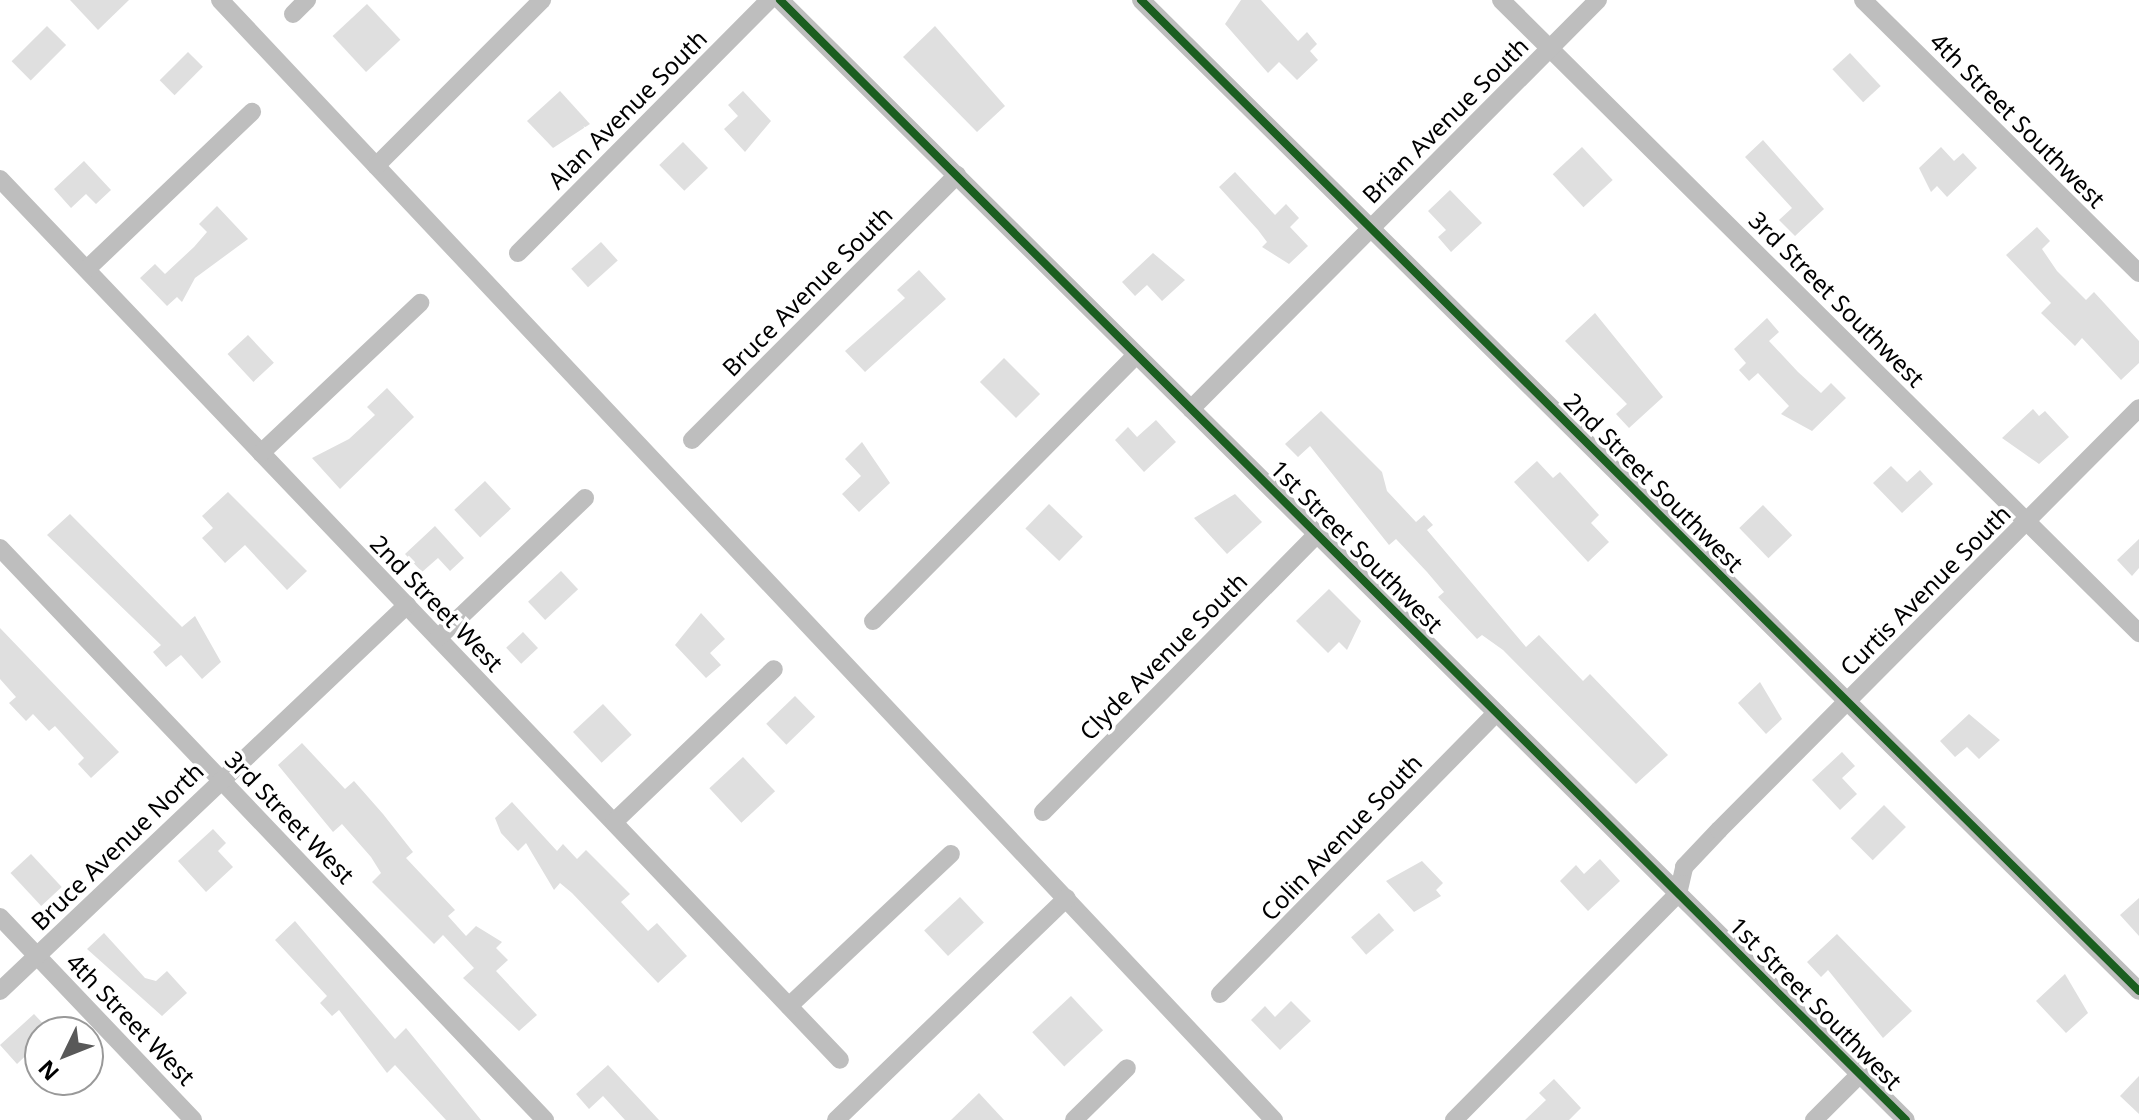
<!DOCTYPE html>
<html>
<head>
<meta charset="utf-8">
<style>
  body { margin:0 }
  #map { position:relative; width:2139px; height:1120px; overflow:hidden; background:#fff; font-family:"Noto Sans",sans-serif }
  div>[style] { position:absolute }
  .canal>* { height:18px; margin:-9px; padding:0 9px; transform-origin:9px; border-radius:9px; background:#bfbfbf }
  .building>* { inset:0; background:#dfdfdf; transform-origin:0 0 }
  .minor>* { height:18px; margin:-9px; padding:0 9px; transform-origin:9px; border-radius:9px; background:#bebebe }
  .cycleway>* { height:8px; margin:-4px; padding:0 4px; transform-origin:4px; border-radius:4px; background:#1b5e20 }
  span { translate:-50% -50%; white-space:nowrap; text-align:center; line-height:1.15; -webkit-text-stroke:7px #fff; paint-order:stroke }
  .street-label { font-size:24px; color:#000 }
  .north { position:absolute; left:24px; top:1016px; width:80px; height:80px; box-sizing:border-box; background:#fff; border:2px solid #999; border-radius:50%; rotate:227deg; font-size:22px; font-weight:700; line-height:32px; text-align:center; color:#000 }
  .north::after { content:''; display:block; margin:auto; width:28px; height:36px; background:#595959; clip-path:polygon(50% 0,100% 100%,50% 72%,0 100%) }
</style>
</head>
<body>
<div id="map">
  <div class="canal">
    <i style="left:220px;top:0;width:1538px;rotate:46.74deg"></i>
    <i style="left:376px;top:166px;width:235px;rotate:-45deg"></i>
    <i style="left:836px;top:1120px;width:320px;rotate:-43.9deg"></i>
  </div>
  <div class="building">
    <i style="clip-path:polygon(70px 0,129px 0,98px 30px)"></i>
    <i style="clip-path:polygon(1241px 0,1261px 0,1298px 41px,1307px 32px,1317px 44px,1310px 51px,1318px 60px,1297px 80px,1279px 62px,1268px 73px,1225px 24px)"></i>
    <i style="left:367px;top:4px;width:49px;height:47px;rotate:47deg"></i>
    <i style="left:47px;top:26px;width:27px;height:50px;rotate:45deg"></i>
    <i style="clip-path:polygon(935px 26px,1005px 106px,977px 132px,903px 57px)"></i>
    <i style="left:188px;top:52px;width:21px;height:40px;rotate:45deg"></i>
    <i style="left:1850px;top:53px;width:45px;height:24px;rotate:47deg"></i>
    <i style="clip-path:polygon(560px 91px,590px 124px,553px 148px,527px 121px)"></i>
    <i style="clip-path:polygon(743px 91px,771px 121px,745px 152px,724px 129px,738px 116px,728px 105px)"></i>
    <i style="clip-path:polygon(1763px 140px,1824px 209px,1795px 236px,1779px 220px,1792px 208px,1745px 157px)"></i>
    <i style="left:683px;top:142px;width:36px;height:33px;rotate:46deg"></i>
    <i style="left:1582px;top:147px;width:45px;height:40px;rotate:47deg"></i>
    <i style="clip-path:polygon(1941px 147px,1954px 161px,1963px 153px,1977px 168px,1947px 197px,1937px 186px,1931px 192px,1919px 168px)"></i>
    <i style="clip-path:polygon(84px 161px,111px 190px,96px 204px,86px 194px,71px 208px,54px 189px)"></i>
    <i style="clip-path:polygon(1235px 172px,1275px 215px,1286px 204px,1299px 218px,1290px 227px,1308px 246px,1289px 264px,1262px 247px,1267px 242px,1258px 230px,1219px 187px)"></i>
    <i style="clip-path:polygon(1450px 190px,1482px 223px,1451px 252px,1438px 237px,1446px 230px,1428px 211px)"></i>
    <i style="clip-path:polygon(217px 206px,248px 239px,195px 278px,182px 302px,177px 297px,167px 306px,140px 278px,155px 264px,165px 274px,194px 247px,207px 232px,199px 224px)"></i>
    <i style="clip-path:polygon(2037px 227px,2050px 241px,2042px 249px,2057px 271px,2086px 300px,2094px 292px,2139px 341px,2139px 363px,2121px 380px,2082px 338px,2075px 346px,2041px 313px,2051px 303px,2006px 255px)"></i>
    <i style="left:601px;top:242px;width:25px;height:40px;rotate:48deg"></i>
    <i style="clip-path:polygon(1153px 253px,1185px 280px,1162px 301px,1147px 285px,1135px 296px,1122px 282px)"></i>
    <i style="clip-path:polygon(919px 270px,946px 299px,865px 372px,845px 351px,905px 298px,897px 290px)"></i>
    <i style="clip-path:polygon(1595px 313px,1663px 397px,1629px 428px,1616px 414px,1627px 404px,1565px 341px)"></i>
    <i style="clip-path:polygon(1767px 318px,1779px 332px,1769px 341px,1798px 372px,1821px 393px,1831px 383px,1846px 398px,1812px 431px,1781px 414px,1789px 406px,1758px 373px,1749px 381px,1739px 370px,1746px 363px,1734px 349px)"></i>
    <i style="left:248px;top:335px;width:38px;height:28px;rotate:47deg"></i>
    <i style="left:1004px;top:358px;width:51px;height:34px;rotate:45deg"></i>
    <i style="clip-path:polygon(387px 388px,414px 417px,340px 489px,312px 458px,349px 439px,375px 415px,367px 407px)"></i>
    <i style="clip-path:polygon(2033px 409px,2039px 416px,2045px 411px,2069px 437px,2039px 464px,2002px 438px)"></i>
    <i style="clip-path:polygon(1321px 411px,1382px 472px,1387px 491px,1416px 522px,1424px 515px,1433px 525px,1427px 530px,1526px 647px,1539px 635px,1583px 681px,1590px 674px,1668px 755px,1636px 784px,1503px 650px,1482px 635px,1477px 639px,1438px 597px,1444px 592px,1427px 572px,1396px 539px,1389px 545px,1310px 446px,1298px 457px,1285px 444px)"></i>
    <i style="clip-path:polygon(1156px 420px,1176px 442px,1144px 472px,1115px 440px,1128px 427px,1137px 437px)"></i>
    <i style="clip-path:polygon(862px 442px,890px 483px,859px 512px,842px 494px,861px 476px,845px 459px)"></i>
    <i style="clip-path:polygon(1537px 461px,1553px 478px,1560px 472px,1599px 515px,1591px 523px,1609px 542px,1588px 562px,1514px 482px)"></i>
    <i style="clip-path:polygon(1891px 466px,1907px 482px,1920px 470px,1933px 484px,1902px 513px,1873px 483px)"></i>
    <i style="left:485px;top:481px;width:38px;height:42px;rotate:47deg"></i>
    <i style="clip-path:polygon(228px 492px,307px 571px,287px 590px,245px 545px,225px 563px,202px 538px,213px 528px,202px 516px)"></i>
    <i style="clip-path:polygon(1235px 494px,1262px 522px,1227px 554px,1194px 518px)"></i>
    <i style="left:1049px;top:504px;width:47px;height:34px;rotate:44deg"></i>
    <i style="left:1763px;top:505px;width:42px;height:33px;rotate:46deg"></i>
    <i style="clip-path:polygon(70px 514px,182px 627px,195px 616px,221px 662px,202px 679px,181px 655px,166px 667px,153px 652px,161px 645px,47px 535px)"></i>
    <i style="clip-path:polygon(435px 526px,464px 558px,450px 571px,438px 558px,422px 572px,405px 554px)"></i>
    <i style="clip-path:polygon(2139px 539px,2139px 568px,2132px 576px,2117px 560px)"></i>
    <i style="left:561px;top:571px;width:25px;height:45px;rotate:47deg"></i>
    <i style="clip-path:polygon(1329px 589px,1361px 621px,1347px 650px,1339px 642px,1328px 653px,1296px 621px)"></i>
    <i style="clip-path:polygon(701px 613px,725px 639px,710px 653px,721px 665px,706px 678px,675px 645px)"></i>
    <i style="clip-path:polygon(0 628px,119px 752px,91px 778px,78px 764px,84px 758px,55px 726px,49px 731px,33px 714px,26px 721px,9px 703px,16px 697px,0 679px)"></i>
    <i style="left:523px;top:632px;width:22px;height:23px;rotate:47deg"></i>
    <i style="clip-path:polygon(1760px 682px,1782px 719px,1766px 734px,1738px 703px)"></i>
    <i style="left:795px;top:696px;width:29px;height:40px;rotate:46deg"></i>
    <i style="left:603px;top:704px;width:42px;height:41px;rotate:47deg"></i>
    <i style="clip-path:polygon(1969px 714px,2000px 740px,1979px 759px,1967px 747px,1955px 757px,1940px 741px)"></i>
    <i style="clip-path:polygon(302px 743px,345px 789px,354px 781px,383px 814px,413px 852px,406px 858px,455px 910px,448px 916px,466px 936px,476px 926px,502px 942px,496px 948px,508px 960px,496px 971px,537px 1015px,519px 1031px,463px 978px,474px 968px,443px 935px,434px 944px,372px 882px,381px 873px,371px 857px,342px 824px,333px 832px,278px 765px)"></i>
    <i style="clip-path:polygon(1842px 752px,1855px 766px,1842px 778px,1857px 794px,1840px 810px,1812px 780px)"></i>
    <i style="left:743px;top:757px;width:47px;height:46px;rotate:47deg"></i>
    <i style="clip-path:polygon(512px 802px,557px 851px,563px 844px,577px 859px,586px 850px,630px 894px,621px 902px,648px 931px,657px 923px,687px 956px,658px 983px,572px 893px,560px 883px,554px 890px,526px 843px,518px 851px,501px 833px,495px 818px)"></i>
    <i style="left:1884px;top:805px;width:31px;height:47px;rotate:45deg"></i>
    <i style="clip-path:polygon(213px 829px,226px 843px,218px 851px,233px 867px,206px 892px,178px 861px)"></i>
    <i style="left:31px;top:854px;width:45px;height:28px;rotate:47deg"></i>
    <i style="clip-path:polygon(1600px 859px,1620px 881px,1588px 911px,1560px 881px,1576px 865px,1584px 874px)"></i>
    <i style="clip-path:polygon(1422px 861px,1443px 883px,1436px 890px,1441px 896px,1414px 912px,1386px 881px)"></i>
    <i style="left:960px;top:897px;width:35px;height:49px;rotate:47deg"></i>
    <i style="clip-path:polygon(2139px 898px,2139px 936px,2120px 915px)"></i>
    <i style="left:1379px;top:913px;width:23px;height:37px;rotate:49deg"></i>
    <i style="clip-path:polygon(295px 921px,395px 1039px,406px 1028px,481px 1120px,446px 1120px,395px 1065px,387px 1073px,339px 1010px,332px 1016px,320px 1003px,327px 996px,275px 940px)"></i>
    <i style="clip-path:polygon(104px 933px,145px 978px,156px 981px,167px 971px,187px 993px,162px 1016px,87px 949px)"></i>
    <i style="clip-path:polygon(1837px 934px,1912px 1011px,1883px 1038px,1828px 970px,1821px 977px,1807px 962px)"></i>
    <i style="clip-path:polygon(2065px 974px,2088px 1013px,2066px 1033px,2036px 1001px)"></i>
    <i style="left:1071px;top:996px;width:47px;height:53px;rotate:47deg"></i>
    <i style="clip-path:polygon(1291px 1001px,1311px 1021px,1280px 1050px,1251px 1020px,1265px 1006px,1275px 1017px)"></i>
    <i style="clip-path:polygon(34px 1014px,51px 1032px,40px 1032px,40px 1042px,17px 1064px,0 1045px)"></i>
    <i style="clip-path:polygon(608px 1065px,659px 1120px,625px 1120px,603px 1096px,589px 1109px,576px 1094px)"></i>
    <i style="clip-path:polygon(2139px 1076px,2139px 1114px,2120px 1096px)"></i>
    <i style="clip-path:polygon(1554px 1079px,1581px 1108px,1569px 1120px,1525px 1120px,1546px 1100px,1539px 1093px)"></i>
    <i style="clip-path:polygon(979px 1093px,1004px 1120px,951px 1120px)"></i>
  </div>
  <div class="minor">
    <i style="left:780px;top:0;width:1588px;rotate:44.85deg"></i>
    <i style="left:1141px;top:0;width:1406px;rotate:44.8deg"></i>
    <i style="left:1501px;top:0;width:899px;rotate:44.77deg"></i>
    <i style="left:1863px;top:0;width:388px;rotate:44.7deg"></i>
    <i style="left:293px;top:14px;width:20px;rotate:-45deg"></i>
    <i style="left:0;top:179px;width:1217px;rotate:46.36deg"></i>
    <i style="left:518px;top:253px;width:356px;rotate:-45.2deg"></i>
    <i style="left:87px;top:269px;width:228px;rotate:-43.6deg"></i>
    <i style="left:1191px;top:409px;width:577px;rotate:-45.14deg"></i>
    <i style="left:692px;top:440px;width:375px;rotate:-45deg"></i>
    <i style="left:261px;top:453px;width:219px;rotate:-43.3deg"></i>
    <i style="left:0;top:548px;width:790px;rotate:46.38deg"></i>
    <i style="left:873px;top:621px;width:374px;rotate:-45.3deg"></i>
    <i style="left:438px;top:638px;width:203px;rotate:-43.6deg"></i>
    <i style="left:1043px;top:812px;width:390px;rotate:-45.4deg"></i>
    <i style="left:614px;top:822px;width:221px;rotate:-43.7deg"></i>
    <i style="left:0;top:917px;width:280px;rotate:46.4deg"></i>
    <i style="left:0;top:991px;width:561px;rotate:-43.48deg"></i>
    <i style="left:1220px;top:994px;width:394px;rotate:-45.5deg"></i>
    <i style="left:789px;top:1006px;width:222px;rotate:-43.2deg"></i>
    <i style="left:1074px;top:1120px;width:74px;rotate:-44.5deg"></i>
    <i style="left:1454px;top:1120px;width:318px;rotate:-45.3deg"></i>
    <i style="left:1678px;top:894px;width:28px;rotate:-77deg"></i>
    <i style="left:1684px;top:867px;width:51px;rotate:-46.6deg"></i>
    <i style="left:1719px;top:830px;width:595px;rotate:-45.14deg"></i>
    <i style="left:1814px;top:1120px;width:65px;rotate:-45deg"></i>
  </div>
  <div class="cycleway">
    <i style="left:780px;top:0;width:1588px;rotate:44.85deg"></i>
    <i style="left:1141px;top:0;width:1406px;rotate:44.8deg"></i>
  </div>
  <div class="street-label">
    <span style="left:627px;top:109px;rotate:-45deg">Alan Avenue South</span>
    <span style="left:1445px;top:120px;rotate:-45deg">Brian Avenue South</span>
    <span style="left:2018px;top:120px;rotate:45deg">4th Street Southwest</span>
    <span style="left:807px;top:291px;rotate:-45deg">Bruce Avenue South</span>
    <span style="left:1837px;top:299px;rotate:45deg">3rd Street Southwest</span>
    <span style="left:1654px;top:482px;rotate:45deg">2nd Street Southwest</span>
    <span style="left:1357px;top:546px;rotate:45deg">1st Street Southwest</span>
    <span style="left:1925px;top:590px;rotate:-45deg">Curtis Avenue South</span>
    <span style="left:437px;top:603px;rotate:46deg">2nd Street West</span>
    <span style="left:1163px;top:656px;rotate:-45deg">Clyde Avenue South</span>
    <span style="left:290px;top:817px;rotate:46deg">3rd Street West</span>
    <span style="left:1341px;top:837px;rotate:-46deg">Colin Avenue South</span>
    <span style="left:117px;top:846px;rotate:-44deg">Bruce Avenue North</span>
    <span style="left:1816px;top:1003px;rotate:45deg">1st Street Southwest</span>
    <span style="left:131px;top:1019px;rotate:46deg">4th Street West</span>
  </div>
  <div class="north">N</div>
</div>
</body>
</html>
